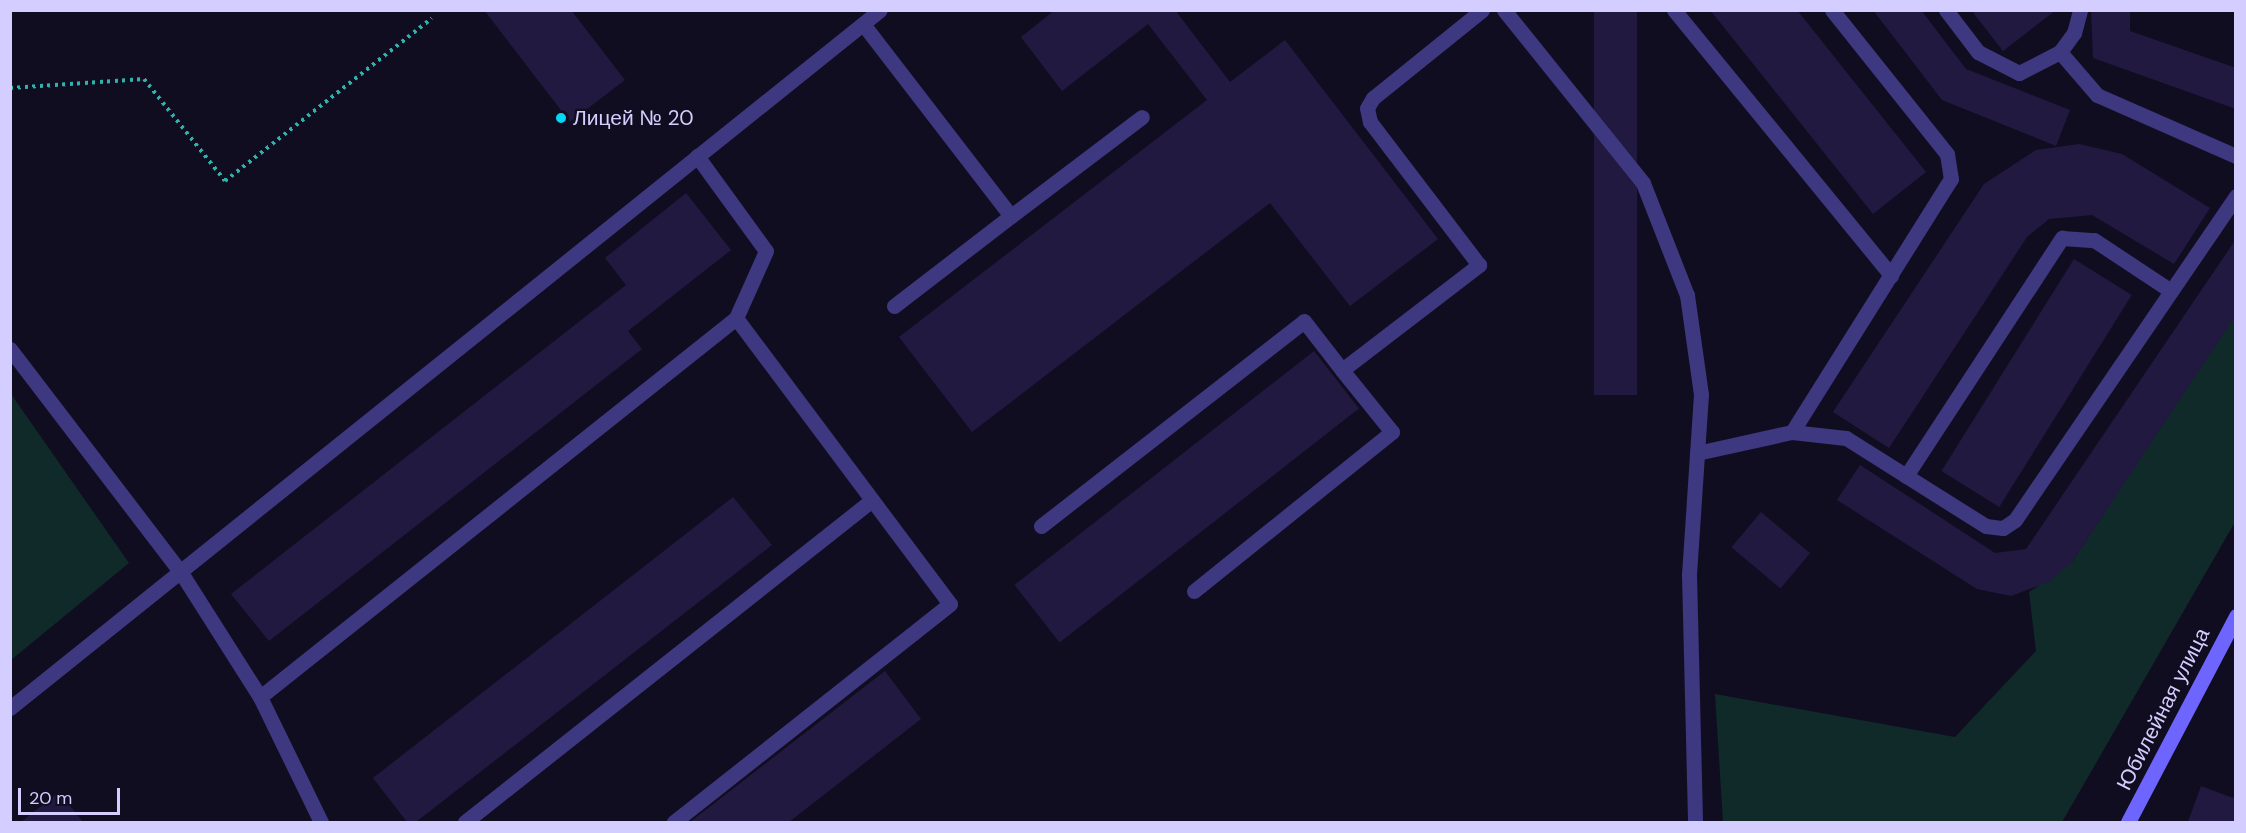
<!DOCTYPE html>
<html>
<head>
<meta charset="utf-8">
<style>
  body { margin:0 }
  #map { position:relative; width:2246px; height:833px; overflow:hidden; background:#110d20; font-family:"DM Sans",sans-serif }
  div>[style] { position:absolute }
  .green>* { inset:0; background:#102a2a }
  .building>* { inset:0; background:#221941; transform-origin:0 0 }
  .path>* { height:4px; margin-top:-2px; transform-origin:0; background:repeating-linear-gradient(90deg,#2fb1ac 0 3px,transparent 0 7.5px) }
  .lane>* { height:15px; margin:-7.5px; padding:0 7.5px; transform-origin:7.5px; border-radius:7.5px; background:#3d387f }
  .street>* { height:15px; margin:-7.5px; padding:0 7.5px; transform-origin:7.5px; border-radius:7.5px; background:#3d387f }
  .secondary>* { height:15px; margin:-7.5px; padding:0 7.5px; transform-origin:7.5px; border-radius:7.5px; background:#6d65fe }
  .dots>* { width:16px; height:16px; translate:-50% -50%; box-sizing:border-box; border:3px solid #110d20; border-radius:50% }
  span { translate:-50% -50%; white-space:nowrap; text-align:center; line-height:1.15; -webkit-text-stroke:4.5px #110d20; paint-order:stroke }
  .poi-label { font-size:21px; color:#d4cdff }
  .left { translate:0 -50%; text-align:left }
  .street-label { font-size:21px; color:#d4cdff }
  .frame { position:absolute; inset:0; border:12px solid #d4cdff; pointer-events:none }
  .scale { position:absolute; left:18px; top:788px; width:102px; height:27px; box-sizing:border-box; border:3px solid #d4cdff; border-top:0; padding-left:8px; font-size:18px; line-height:21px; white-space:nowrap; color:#d4cdff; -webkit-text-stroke:4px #110d20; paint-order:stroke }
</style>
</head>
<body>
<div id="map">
  <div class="green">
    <i style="clip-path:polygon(2235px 315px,2235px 522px,2062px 822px,1723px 822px,1715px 694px,1955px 737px,2036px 651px,2029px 592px,2072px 562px)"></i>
    <i style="clip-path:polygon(11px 394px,129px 563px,11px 660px,10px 660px)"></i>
  </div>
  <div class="building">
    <i style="clip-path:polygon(484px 10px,571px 10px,625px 80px,570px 122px)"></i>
    <i style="clip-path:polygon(1055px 10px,1175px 10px,1230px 82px,1285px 40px,1438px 239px,1350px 306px,1270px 203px,972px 432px,899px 337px,1207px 100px,1148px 24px,1062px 91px,1021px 37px)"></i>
    <i style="left:1594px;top:10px;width:43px;height:385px"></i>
    <i style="clip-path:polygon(1710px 10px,1797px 10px,1926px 172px,1873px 214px)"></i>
    <i style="clip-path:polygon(1873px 10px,1921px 10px,1966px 69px,2070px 110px,2056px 146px,1942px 100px)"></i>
    <i style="clip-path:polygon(1971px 10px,2056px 10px,2003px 51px)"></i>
    <i style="clip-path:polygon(2091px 10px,2130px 10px,2130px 31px,2236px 68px,2236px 109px,2093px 58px)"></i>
    <i style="clip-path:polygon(2079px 144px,2122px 154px,2210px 208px,2174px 264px,2092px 215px,2049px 219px,2027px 237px,1889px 448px,1833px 412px,1984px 184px,2036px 150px)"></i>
    <i style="clip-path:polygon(686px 193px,731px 250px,628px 331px,642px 349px,269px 641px,231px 594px,626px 285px,605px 258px)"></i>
    <i style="clip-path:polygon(2236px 239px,2236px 315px,2072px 562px,2050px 581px,2011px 596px,1977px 589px,1837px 500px,1860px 465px,1995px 553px,2026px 549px)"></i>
    <i style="left:2074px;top:259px;width:68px;height:250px;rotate:32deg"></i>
    <i style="left:1314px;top:351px;width:73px;height:380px;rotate:52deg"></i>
    <i style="clip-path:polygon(733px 497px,772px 545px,416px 822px,407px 822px,373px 778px)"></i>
    <i style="left:1761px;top:512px;width:64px;height:46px;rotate:40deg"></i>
    <i style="clip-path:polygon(885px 671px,921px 719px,789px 822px,690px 822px)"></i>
    <i style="clip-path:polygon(2201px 786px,2233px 798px,2236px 792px,2236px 822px,2188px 822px)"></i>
    <i style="clip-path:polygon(59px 792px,83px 822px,21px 822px)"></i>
  </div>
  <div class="path">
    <i style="left:10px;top:88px;width:134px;rotate:-3.8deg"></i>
    <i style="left:144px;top:79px;width:130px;rotate:51.5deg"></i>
    <i style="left:225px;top:181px;width:263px;rotate:-38.2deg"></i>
  </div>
  <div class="lane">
    <i style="left:1674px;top:10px;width:343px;rotate:50.7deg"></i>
    <i style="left:1946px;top:10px;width:53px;rotate:52.7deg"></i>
    <i style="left:1978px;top:52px;width:46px;rotate:27.1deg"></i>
    <i style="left:2019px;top:73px;width:46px;rotate:-27.1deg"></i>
    <i style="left:2060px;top:52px;width:24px;rotate:-54deg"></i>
    <i style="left:2074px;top:33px;width:24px;rotate:-75deg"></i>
    <i style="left:863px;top:24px;width:242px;rotate:52.4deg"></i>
    <i style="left:1011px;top:216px;width:164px;rotate:-37.1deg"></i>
    <i style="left:2060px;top:52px;width:57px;rotate:49.3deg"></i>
    <i style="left:2097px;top:95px;width:152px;rotate:23.7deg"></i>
    <i style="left:697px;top:156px;width:117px;rotate:54deg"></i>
    <i style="left:766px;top:251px;width:73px;rotate:114.1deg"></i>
    <i style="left:894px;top:306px;width:148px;rotate:-37.6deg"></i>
    <i style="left:10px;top:349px;width:280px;rotate:52.6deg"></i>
    <i style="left:1792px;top:432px;width:299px;rotate:-57.9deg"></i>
    <i style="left:1951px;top:179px;width:25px;rotate:-99deg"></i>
    <i style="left:1947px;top:154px;width:184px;rotate:-128.6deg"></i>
    <i style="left:1697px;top:453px;width:97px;rotate:-12.5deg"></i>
    <i style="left:1792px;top:432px;width:54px;rotate:6.3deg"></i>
    <i style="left:1846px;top:438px;width:165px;rotate:32.2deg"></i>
    <i style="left:1986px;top:526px;width:17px;rotate:7deg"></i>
    <i style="left:2003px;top:528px;width:14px;rotate:-34deg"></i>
    <i style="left:2015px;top:520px;width:392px;rotate:-55.7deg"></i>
    <i style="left:1906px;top:476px;width:285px;rotate:-56.8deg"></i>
    <i style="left:2062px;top:238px;width:32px;rotate:4deg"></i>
    <i style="left:2094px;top:240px;width:92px;rotate:33.5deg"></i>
    <i style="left:1041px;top:526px;width:333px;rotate:-37.9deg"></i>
    <i style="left:1304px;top:321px;width:62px;rotate:52.2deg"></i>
    <i style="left:1342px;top:370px;width:173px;rotate:-37.5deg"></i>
    <i style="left:1479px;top:265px;width:180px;rotate:-127.3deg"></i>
    <i style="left:1370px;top:122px;width:14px;rotate:-102deg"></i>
    <i style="left:1367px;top:108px;width:12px;rotate:-59deg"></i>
    <i style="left:1373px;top:98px;width:140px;rotate:-38.9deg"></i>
    <i style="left:1194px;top:591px;width:254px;rotate:-38.8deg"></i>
    <i style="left:1392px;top:432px;width:80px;rotate:-128.9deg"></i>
    <i style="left:260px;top:697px;width:608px;rotate:-38.53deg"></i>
    <i style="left:736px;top:318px;width:357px;rotate:53.2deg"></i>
    <i style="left:950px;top:604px;width:352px;rotate:141.7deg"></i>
    <i style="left:465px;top:822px;width:519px;rotate:-38.35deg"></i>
  </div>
  <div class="street">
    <i style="left:1504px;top:10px;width:222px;rotate:51.2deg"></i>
    <i style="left:1643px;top:183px;width:120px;rotate:68.6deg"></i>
    <i style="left:1687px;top:295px;width:100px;rotate:82deg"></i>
    <i style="left:1701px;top:394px;width:180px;rotate:93.8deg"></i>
    <i style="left:1689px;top:574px;width:248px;rotate:88.6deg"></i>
    <i style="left:180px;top:571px;width:149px;rotate:57.6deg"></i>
    <i style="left:260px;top:697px;width:139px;rotate:64deg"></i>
    <i style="left:10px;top:708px;width:1115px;rotate:-38.74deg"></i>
  </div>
  <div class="secondary">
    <i style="left:2128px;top:822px;width:233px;rotate:-62.3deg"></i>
  </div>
  <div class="dots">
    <i style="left:561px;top:118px;background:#02d7f5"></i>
  </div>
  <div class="poi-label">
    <span class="left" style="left:573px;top:118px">Лицей № 20</span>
  </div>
  <div class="street-label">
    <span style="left:2163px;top:709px;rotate:-63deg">Юбилейная улица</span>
  </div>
  <div class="frame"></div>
  <div class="scale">20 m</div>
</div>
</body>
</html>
